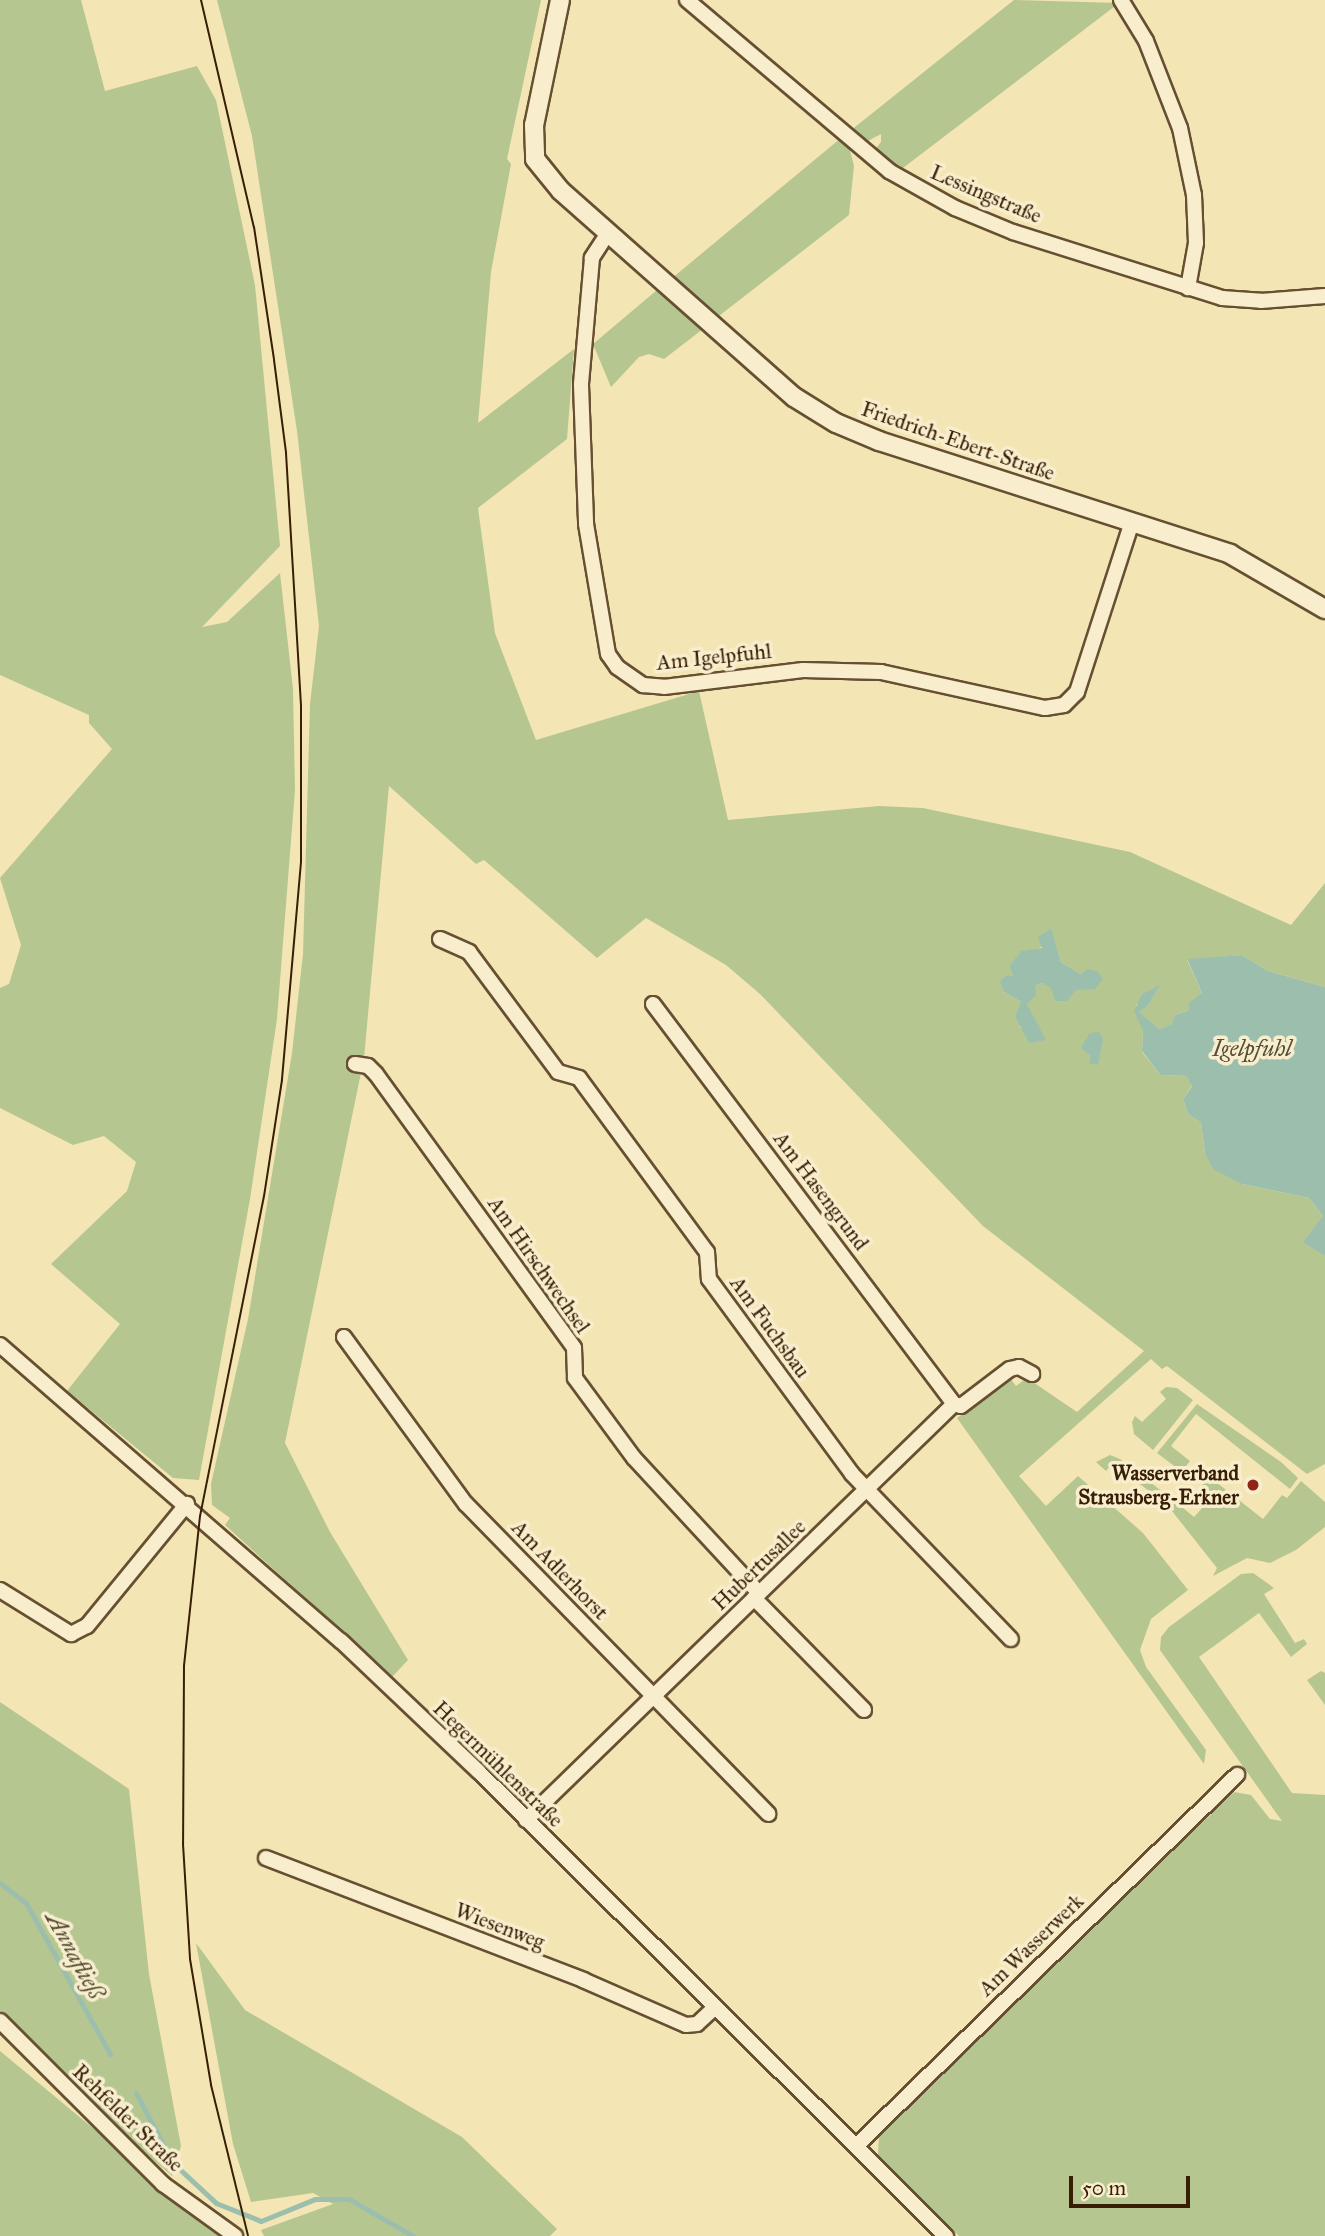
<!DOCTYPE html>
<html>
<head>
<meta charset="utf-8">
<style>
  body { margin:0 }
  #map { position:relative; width:1325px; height:2236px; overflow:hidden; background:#f4e5b4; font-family:"IM FELL Great Primer",serif }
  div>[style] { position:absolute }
  .green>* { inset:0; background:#b6c691 }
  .water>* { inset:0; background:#9cbfad }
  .stream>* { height:5px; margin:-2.5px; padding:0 2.5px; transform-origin:2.5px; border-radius:2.5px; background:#9cbfad }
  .roads { filter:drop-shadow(2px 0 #665031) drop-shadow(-2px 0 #665031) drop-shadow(0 2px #665031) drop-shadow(0 -2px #665031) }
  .minor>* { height:14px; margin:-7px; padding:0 7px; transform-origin:7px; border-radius:7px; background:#f8eece }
  .tertiary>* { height:18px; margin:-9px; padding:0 9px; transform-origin:9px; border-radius:9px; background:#f8eece }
  .tram>* { height:2px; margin:-1px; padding:0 1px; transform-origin:1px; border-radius:1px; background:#371e05 }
  .dots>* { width:19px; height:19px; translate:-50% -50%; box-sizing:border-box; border:4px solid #f8eece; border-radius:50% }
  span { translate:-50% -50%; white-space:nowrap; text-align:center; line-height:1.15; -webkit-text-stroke:7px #f8eece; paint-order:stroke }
  .street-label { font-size:21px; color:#371e05 }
  .poi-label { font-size:21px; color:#371e05; font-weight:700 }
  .right { translate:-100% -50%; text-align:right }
  .water-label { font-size:23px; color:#554e37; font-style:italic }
  .scale { position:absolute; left:1069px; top:2176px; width:121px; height:32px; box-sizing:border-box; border:4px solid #371e05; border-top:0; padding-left:9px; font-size:21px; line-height:24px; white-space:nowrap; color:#371e05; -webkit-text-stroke:5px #f8eece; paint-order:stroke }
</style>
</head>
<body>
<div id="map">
  <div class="green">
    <i style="clip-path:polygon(0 0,81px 0,105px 91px,197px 66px,216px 100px,255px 285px,280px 546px,202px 627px,227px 622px,280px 573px,293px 689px,295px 790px,277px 1019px,250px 1199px,199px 1480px,173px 1478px,67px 1391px,120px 1324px,51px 1264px,127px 1191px,136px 1162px,104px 1136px,73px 1145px,0 1108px,0 988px,9px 984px,21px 945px,0 878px,112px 749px,89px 723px,89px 715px,0 675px)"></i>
    <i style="clip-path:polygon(evenodd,217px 0,541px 0,507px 159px,511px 164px,491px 272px,478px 423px,574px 349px,567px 439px,478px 508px,495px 633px,536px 740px,699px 691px,728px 820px,879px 806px,923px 808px,1130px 852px,1291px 925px,1325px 883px,1325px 987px,1268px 971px,1242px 955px,1187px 960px,1202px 993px,1189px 1010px,1175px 1015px,1173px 1024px,1159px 1029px,1138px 1012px,1148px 1006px,1159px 986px,1136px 1005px,1143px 1031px,1142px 1052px,1160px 1075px,1186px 1076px,1192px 1085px,1183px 1099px,1188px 1114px,1201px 1123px,1205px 1153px,1242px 1184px,1309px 1198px,1323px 1216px,1313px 1235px,1325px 1256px,1325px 1464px,1307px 1474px,1167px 1366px,1162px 1369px,1151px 1359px,1019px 1476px,1046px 1506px,1078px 1476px,1143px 1533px,1188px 1590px,1151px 1619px,1140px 1650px,1146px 1667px,1206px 1750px,1204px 1764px,957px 1418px,1010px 1378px,1016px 1386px,1027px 1378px,1077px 1412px,1144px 1351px,983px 1226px,760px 994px,726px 965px,646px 918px,597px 958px,484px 860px,476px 864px,389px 786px,364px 1058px,285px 1443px,330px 1532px,408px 1660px,392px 1677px,225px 1525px,230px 1518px,212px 1505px,211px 1484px,248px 1319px,292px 1053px,303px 954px,310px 704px,319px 626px,297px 431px,252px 136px,217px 0,1054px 939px,1061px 962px,1081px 974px,1086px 987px,1076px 990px,1042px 983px,1035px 986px,1027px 1003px,1030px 1016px,1020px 1028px,1021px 1002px,1004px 992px,1015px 978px,1009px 967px,1054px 939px)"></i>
    <i style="clip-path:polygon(1014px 0,1119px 3px,903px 168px,874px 151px,881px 142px,881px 134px,866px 142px,850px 131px)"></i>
    <i style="clip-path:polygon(841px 138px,849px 147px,854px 166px,849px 215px,715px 319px,671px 279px)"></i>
    <i style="clip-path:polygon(657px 290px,703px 329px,664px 359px,649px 354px,639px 357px,611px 387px,593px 344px)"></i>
    <i style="clip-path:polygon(1166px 1387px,1177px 1388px,1193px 1400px,1153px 1450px,1134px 1434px,1132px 1422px,1135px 1416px,1142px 1422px,1166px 1399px,1160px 1392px)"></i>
    <i style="clip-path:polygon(1197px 1404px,1281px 1462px,1298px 1478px,1290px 1489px,1196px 1414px,1171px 1446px,1190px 1461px,1186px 1466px,1177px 1468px,1157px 1453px)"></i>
    <i style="clip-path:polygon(1110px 1455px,1120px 1459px,1168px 1496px,1163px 1502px,1113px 1463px,1106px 1471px,1096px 1462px)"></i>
    <i style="clip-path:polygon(1207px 1475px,1263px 1519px,1282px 1495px,1287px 1498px,1301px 1481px,1325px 1502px,1325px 1527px,1296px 1550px,1270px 1563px,1247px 1558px,1213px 1576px,1217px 1568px,1172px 1511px,1161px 1513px,1172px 1499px,1194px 1517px,1212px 1497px,1202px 1486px)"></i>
    <i style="clip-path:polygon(1253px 1573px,1274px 1588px,1264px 1594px,1295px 1643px,1304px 1639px,1307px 1644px,1291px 1657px,1259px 1613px,1199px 1657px,1292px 1793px,1325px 1795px,1325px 2236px,959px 2236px,878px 2155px,879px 2133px,1234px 1792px,1251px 1795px,1270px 1819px,1282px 1821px,1160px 1650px,1161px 1637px,1169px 1627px,1241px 1574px)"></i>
    <i style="clip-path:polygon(1321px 1671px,1325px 1673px,1325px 1705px,1307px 1680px)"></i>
    <i style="clip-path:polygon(0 1702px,129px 1789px,149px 1974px,181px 2146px,172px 2176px,116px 2128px,0 2011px)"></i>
    <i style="clip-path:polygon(196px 1943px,245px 2010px,462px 2137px,557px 2229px,550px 2236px,264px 2236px,261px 2230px,333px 2204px,313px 2193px,251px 2202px,233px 2144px)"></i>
    <i style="clip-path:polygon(0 2051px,223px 2236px,0 2236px)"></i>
  </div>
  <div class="water">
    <i style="clip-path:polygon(1051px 928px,1061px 962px,1081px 974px,1088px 969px,1098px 972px,1103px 979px,1095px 989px,1076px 990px,1067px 1001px,1055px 1001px,1051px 988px,1042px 983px,1035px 986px,1036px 995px,1027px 1004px,1046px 1040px,1029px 1043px,1015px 1016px,1021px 1002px,1004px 992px,1000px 981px,1007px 975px,1014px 977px,1009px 967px,1021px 951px,1042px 948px,1038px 937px)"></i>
    <i style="clip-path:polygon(1242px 955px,1268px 971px,1325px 987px,1325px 1256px,1303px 1242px,1323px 1216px,1309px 1198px,1242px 1184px,1213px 1169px,1205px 1153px,1201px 1123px,1188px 1114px,1183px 1099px,1192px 1086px,1186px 1076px,1160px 1075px,1142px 1051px,1143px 1031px,1134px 1011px,1142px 994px,1160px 985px,1148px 1006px,1139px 1012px,1159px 1029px,1172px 1024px,1175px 1015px,1189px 1010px,1189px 1003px,1202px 993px,1187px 959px)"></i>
    <i style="clip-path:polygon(1099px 1031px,1103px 1039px,1098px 1065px,1089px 1063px,1091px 1056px,1081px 1048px,1089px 1034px)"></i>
  </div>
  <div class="stream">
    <i style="left:0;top:1883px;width:33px;rotate:38deg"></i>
    <i style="left:26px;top:1903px;width:173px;rotate:60.9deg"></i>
    <i style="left:136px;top:2093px;width:79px;rotate:62.1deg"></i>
    <i style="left:173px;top:2163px;width:59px;rotate:42.9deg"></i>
    <i style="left:216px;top:2203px;width:48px;rotate:21.8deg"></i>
    <i style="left:261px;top:2221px;width:58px;rotate:-22.2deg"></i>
    <i style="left:315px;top:2199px;width:34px"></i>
    <i style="left:349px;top:2199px;width:74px;rotate:30deg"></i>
  </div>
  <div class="roads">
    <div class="minor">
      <i style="left:687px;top:0;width:265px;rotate:40.2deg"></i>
      <i style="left:889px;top:171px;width:76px;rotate:29.3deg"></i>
      <i style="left:955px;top:208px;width:63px;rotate:22.5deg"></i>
      <i style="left:1013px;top:232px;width:219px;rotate:17.5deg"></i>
      <i style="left:1222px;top:298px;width:39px;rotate:4deg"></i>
      <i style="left:1261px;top:301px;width:64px;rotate:-4.5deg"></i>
      <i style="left:1121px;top:0;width:48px;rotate:58.6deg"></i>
      <i style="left:1146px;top:41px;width:93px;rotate:68.7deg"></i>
      <i style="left:1180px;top:128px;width:68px;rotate:78.2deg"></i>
      <i style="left:1194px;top:195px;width:48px;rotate:87.6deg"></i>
      <i style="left:1196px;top:243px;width:46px;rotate:100.1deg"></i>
      <i style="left:608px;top:233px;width:30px;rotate:123deg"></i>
      <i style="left:592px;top:258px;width:127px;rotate:95deg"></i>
      <i style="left:581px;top:385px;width:139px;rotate:87.9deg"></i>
      <i style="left:586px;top:524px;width:132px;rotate:80.4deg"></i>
      <i style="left:608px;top:654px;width:16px;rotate:55deg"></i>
      <i style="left:617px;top:667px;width:32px;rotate:35deg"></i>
      <i style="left:643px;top:685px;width:21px;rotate:5deg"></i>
      <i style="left:664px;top:687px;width:140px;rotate:-7deg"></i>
      <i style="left:803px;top:670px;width:78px;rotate:1.5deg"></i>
      <i style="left:881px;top:672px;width:168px;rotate:12.4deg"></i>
      <i style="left:1045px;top:708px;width:19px;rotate:-9deg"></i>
      <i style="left:1064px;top:705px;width:18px;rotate:-45deg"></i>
      <i style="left:1077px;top:692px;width:179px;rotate:-72.1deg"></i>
      <i style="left:440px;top:939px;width:32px;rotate:24deg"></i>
      <i style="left:469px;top:952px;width:149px;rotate:53.4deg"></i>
      <i style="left:558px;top:1072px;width:22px;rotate:16deg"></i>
      <i style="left:579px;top:1078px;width:216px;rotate:53.7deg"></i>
      <i style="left:707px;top:1252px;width:27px;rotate:86deg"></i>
      <i style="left:709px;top:1279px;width:242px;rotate:53.7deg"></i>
      <i style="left:852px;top:1474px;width:229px;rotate:46.1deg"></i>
      <i style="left:653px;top:1004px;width:501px;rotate:53.04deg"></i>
      <i style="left:355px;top:1064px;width:13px;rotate:9deg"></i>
      <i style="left:368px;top:1066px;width:11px;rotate:45deg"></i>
      <i style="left:376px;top:1074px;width:338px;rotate:54.1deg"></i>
      <i style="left:574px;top:1348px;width:30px;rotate:88deg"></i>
      <i style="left:575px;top:1378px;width:99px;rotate:53.6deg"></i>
      <i style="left:634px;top:1458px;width:184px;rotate:47.2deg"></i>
      <i style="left:344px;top:1337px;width:207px;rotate:53.9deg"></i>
      <i style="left:466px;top:1504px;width:433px;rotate:45.7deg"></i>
      <i style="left:0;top:1345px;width:452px;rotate:41deg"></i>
      <i style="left:341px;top:1641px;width:189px;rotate:43.5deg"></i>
      <i style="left:478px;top:1771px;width:660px;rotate:44.82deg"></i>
      <i style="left:0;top:1590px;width:84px;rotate:31.8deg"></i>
      <i style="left:71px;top:1634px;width:18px;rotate:-27deg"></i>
      <i style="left:87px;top:1626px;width:158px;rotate:-50.7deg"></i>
      <i style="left:754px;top:1598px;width:157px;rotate:45.5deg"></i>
      <i style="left:526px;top:1820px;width:597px;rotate:-44.19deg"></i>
      <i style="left:954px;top:1404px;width:7px;rotate:16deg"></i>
      <i style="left:961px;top:1406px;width:61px;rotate:-37.1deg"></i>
      <i style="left:1010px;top:1369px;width:9px;rotate:-13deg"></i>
      <i style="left:1019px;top:1367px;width:15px;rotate:28deg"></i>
      <i style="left:266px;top:1858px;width:340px;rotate:21deg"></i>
      <i style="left:583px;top:1980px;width:112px;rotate:23.6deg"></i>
      <i style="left:686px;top:2025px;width:11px;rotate:-5deg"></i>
      <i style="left:697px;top:2024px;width:23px;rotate:-43deg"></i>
      <i style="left:0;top:2021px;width:231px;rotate:45deg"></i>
      <i style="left:163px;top:2184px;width:89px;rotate:35.8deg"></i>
      <i style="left:856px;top:2146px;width:532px;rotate:-44.24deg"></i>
    </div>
    <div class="tertiary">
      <i style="left:560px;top:0;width:128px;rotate:101.7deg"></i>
      <i style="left:534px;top:125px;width:34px;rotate:88deg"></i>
      <i style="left:535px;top:159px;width:41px;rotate:50.9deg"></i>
      <i style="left:561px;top:191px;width:311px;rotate:41.5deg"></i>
      <i style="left:794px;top:397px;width:49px;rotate:31.8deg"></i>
      <i style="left:836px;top:423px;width:47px;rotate:22.7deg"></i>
      <i style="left:879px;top:441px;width:369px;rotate:17.8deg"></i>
      <i style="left:1230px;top:554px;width:110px;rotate:30.1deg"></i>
    </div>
  </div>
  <div class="tram">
    <i style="left:201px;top:0;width:233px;rotate:76.9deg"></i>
    <i style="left:254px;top:227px;width:134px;rotate:81.4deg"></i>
    <i style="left:274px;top:360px;width:94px;rotate:82.6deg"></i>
    <i style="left:286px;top:453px;width:254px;rotate:86.6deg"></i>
    <i style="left:301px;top:707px;width:155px;rotate:90deg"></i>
    <i style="left:301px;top:862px;width:219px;rotate:95deg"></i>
    <i style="left:282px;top:1080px;width:117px;rotate:98.8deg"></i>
    <i style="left:264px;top:1196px;width:326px;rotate:101.3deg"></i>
    <i style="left:200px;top:1516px;width:151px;rotate:96.1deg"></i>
    <i style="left:184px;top:1666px;width:178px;rotate:90.3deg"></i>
    <i style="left:183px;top:1844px;width:115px;rotate:86.5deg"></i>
    <i style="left:190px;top:1959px;width:128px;rotate:80.5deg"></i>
    <i style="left:211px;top:2085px;width:155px;rotate:76.2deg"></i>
  </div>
  <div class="dots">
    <i style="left:1253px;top:1485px;background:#8f2418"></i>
  </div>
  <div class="street-label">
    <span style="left:986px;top:194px;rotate:23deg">Lessingstraße</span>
    <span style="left:958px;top:441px;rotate:19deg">Friedrich-Ebert-Straße</span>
    <span style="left:714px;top:657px;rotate:-6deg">Am Igelpfuhl</span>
    <span style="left:821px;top:1191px;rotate:53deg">Am Hasengrund</span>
    <span style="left:539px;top:1265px;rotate:55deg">Am Hirschwechsel</span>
    <span style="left:770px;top:1327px;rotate:54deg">Am Fuchsbau</span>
    <span style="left:759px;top:1565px;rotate:-44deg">Hubertusallee</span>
    <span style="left:560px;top:1570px;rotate:46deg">Am Adlerhorst</span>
    <span style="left:498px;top:1764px;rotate:44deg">Hegermühlenstraße</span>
    <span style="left:500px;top:1926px;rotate:21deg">Wiesenweg</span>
    <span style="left:1031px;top:1945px;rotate:-44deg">Am Wasserwerk</span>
    <span style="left:128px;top:2118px;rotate:44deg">Rehfelder Straße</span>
  </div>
  <div class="poi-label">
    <span class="right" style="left:1239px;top:1485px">Wasserverband<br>Strausberg-Erkner</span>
  </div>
  <div class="water-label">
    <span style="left:1252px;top:1048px">Igelpfuhl</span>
    <span style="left:75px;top:1955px;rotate:61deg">Annafließ</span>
  </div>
  <div class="scale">50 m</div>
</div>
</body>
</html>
